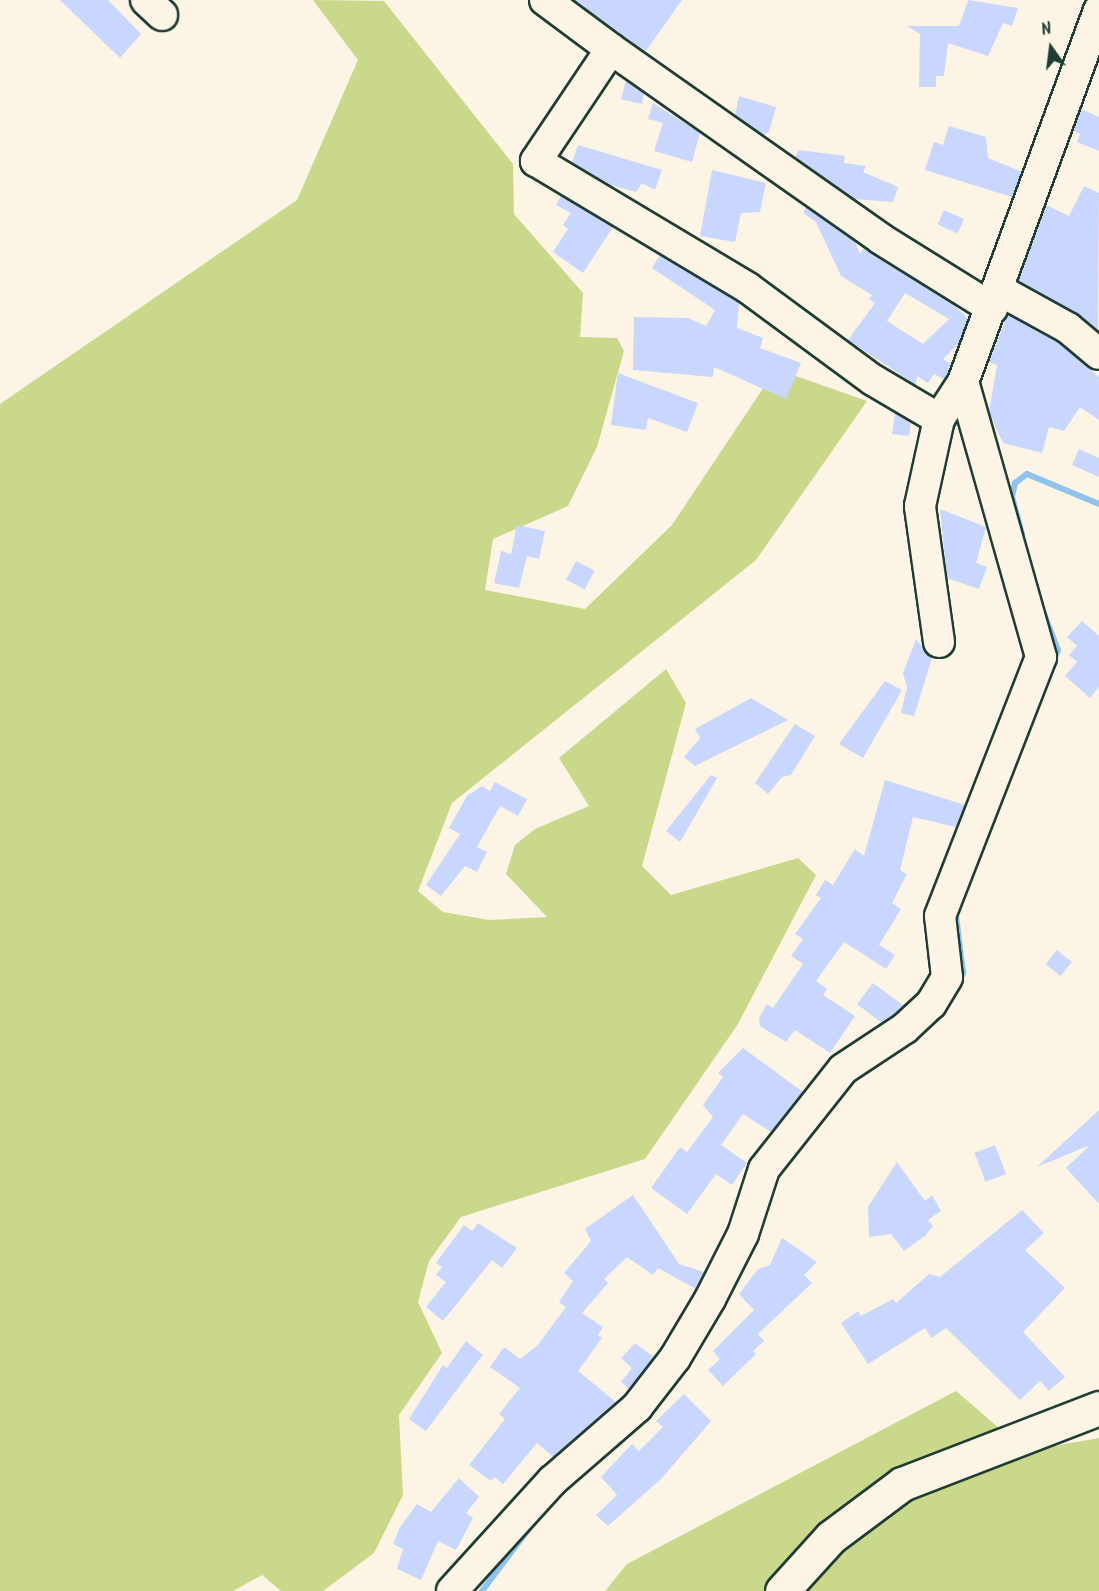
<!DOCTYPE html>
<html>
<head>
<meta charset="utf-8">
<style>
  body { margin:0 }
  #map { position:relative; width:1099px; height:1591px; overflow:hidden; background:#fcf5e5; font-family:Kalam,sans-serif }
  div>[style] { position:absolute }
  .green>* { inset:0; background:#c9d88b }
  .stream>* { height:6px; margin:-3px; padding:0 3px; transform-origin:3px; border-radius:3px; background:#90c3ec }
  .building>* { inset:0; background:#c9d6fd; transform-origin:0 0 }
  .roads { filter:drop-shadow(2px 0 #1f3d34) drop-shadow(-2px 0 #1f3d34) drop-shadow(0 2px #1f3d34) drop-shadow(0 -2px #1f3d34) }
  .minor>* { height:30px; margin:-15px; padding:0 15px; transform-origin:15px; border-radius:15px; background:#fcf5e5 }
  .major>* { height:33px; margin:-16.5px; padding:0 16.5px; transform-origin:16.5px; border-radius:16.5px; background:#fcf5e5 }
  span { translate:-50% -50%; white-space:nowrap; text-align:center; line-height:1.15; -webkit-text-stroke:4.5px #fcf5e5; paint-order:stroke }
  .north { position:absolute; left:1021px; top:18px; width:60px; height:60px; -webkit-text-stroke:4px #fcf5e5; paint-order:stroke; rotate:346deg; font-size:16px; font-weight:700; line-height:24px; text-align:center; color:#1f3d34 }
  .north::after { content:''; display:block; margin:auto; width:21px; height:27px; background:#1f3d34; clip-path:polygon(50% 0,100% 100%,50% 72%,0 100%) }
</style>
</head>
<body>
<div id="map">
  <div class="green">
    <i style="clip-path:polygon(313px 0,384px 1px,513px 164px,514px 214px,583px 293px,580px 337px,617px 338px,624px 351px,597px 447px,568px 506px,493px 539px,485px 590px,585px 609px,672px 525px,776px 369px,867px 401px,756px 560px,452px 803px,418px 891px,443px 912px,489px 920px,547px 917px,506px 874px,515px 845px,535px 829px,589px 806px,559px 758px,666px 669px,686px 703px,642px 866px,671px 895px,798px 858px,816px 875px,738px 1024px,645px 1159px,461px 1217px,429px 1261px,418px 1302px,442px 1353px,399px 1415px,403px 1495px,374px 1553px,323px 1591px,281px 1591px,262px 1575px,233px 1591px,0 1591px,0 404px,297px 200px,358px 60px)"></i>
    <i style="clip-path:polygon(956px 1391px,1026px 1451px,1099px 1438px,1099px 1591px,605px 1591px,627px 1564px)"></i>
  </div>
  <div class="stream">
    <i style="left:1022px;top:534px;width:38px;rotate:-105deg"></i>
    <i style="left:1012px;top:497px;width:14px;rotate:-78deg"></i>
    <i style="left:1015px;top:483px;width:15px;rotate:-37deg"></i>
    <i style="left:1027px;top:474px;width:78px;rotate:22.6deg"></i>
    <i style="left:1043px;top:611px;width:42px;rotate:69deg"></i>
    <i style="left:1058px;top:650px;width:25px;rotate:111deg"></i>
    <i style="left:948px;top:1003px;width:34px;rotate:-63deg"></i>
    <i style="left:963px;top:973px;width:66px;rotate:-96.9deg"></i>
    <i style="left:482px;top:1591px;width:86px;rotate:-53deg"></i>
  </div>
  <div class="building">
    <i style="clip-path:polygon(60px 0,108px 0,141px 34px,120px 58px)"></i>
    <i style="clip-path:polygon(574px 0,682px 0,645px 52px)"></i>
    <i style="clip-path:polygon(968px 0,1018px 8px,1012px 26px,1003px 23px,988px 56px,948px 43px,944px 76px,936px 76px,936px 87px,919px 87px,920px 34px,907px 26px,959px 26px)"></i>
    <i style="clip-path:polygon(626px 81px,644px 94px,642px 104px,621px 99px)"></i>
    <i style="clip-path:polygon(739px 96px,776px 107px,769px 132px,763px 135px,735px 115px)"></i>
    <i style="clip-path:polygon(653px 103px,700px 133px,692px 162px,654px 151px,663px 123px,648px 119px)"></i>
    <i style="clip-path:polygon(1081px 109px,1099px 117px,1099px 151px,1077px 142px,1080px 134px,1073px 131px)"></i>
    <i style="clip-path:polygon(949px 126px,986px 137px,988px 158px,1022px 172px,1012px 197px,925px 170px,934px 142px,943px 145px)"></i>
    <i style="clip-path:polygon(578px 145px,662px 170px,655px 190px,642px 183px,636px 192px,607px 184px,572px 163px)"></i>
    <i style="clip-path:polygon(799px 150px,845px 156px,844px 163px,866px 166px,863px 172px,898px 187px,893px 202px,854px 199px,795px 157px)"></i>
    <i style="clip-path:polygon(712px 170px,766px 183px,760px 212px,741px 213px,735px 242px,700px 236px)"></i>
    <i style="clip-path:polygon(1084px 186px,1099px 193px,1098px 331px,1018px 281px,1046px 205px,1069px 216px)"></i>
    <i style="clip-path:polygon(561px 196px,613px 227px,583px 273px,553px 252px,568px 229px,563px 225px,571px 213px,556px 205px)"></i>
    <i style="clip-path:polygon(evenodd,806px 207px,855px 242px,860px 254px,864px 248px,952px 303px,968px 319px,958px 344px,943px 359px,951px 364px,944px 379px,934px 374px,928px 383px,917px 376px,916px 385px,848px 340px,875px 303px,869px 299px,872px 295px,841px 276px,816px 222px,803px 213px,806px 207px,905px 293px,949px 319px,923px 344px,887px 321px,905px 293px)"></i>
    <i style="left:944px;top:210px;width:22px;height:16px;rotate:24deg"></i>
    <i style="clip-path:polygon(660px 255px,739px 303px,737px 328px,763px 338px,760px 348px,801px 363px,786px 399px,714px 367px,713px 377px,633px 370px,634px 317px,688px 318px,706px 326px,715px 310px,652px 268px)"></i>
    <i style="clip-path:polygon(1008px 314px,1058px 342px,1099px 377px,1099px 420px,1080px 407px,1064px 431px,1049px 427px,1042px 453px,1003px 443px,989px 412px,997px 365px,989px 362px)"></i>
    <i style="clip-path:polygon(618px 373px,698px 403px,687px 432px,648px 418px,646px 430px,611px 425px)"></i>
    <i style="clip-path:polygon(895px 413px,911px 422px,909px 436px,892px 434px)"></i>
    <i style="clip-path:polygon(1079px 449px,1099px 458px,1099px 477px,1072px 465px)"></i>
    <i style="clip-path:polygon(940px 509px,986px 527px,976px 563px,987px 567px,979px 589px,947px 578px)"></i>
    <i style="clip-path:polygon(517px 525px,545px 531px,539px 559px,527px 556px,519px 588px,494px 583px,501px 551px,511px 554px)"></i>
    <i style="left:576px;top:561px;width:21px;height:21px;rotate:28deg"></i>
    <i style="clip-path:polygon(1082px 621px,1099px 636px,1099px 687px,1090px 698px,1065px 676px,1077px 662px,1069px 655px,1077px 646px,1067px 637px)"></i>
    <i style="clip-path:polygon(916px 639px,932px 658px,914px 716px,901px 713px,907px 687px,903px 673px)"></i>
    <i style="clip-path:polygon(885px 681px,902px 690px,863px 758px,839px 744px)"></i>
    <i style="clip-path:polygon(751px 698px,788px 720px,695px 766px,684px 757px,700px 738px,695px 729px)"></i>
    <i style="clip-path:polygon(795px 724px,815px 736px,791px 775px,782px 777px,768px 794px,755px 783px)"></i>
    <i style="clip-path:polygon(711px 775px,717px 778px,680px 842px,666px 831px)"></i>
    <i style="clip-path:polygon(885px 780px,965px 805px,956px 827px,913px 817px,900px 870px,907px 874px,892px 903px,901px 909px,879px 945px,895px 955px,886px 969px,844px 942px,816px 981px,827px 989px,823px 995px,855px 1016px,830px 1053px,795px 1030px,786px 1042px,760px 1026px,759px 1018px,767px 1004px,773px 1008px,803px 964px,791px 956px,803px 939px,795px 934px,821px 898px,816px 895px,825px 880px,833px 885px,855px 849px,864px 856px)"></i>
    <i style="clip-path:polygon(495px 782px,527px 799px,518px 816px,500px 806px,477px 847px,487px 852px,477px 872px,465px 866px,441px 896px,426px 885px,460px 834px,449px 828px,467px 796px,482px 786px,490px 791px)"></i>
    <i style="left:1057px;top:950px;width:19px;height:18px;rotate:39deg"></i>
    <i style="clip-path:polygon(873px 983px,904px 1006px,882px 1023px,857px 1004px)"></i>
    <i style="clip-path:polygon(743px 1048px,803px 1092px,771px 1132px,743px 1114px,721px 1145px,747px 1163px,732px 1185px,716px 1174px,687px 1214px,651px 1188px,680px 1147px,687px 1152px,713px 1117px,703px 1105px,723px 1077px,718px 1073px)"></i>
    <i style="clip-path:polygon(1099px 1110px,1099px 1204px,1066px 1168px,1090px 1145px,1037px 1167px)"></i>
    <i style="left:995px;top:1145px;width:31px;height:22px;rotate:69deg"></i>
    <i style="clip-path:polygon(897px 1162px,925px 1201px,932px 1195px,941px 1211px,928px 1220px,933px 1226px,925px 1236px,904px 1251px,891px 1234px,869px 1237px,868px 1207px)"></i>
    <i style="clip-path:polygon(633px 1195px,679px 1264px,704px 1272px,696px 1289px,658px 1268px,653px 1275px,627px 1257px,604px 1279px,608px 1283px,582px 1313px,603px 1327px,598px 1335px,602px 1338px,578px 1371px,616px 1402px,553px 1457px,537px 1443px,503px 1484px,495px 1477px,491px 1481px,469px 1465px,505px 1419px,499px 1414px,520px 1388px,490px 1367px,504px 1347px,520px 1359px,537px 1346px,566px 1307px,559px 1302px,573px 1281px,564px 1273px,591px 1241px,585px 1229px)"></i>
    <i style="clip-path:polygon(1022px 1210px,1044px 1233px,1025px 1250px,1065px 1288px,1023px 1332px,1065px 1377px,1049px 1391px,1040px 1381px,1020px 1400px,946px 1328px,931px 1338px,925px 1328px,868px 1364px,841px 1323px,858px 1311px,861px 1316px,893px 1299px,896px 1303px,929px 1274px,940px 1277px)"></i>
    <i style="clip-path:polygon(478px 1223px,517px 1248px,502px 1268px,492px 1260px,443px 1321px,426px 1307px,446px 1282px,436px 1275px,442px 1267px,436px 1263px,464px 1225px,472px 1231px)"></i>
    <i style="clip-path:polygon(782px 1238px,817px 1262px,804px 1275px,812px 1283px,758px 1334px,764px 1341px,753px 1351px,756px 1354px,723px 1386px,708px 1370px,720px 1359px,713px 1351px,754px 1310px,739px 1294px,758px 1269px,770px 1265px)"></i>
    <i style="clip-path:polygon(466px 1341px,483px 1355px,426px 1431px,409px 1419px,443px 1365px,447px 1368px)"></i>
    <i style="clip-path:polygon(635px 1343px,654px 1357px,629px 1389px,621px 1382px,632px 1368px,621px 1358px)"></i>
    <i style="clip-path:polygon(684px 1394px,711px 1421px,661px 1479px,608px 1526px,596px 1515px,617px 1495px,601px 1477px,632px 1444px,639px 1451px,663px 1427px,656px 1421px)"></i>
    <i style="clip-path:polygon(459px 1478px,479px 1497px,466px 1513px,473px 1518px,456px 1550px,438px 1541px,421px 1580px,397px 1569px,403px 1549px,393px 1544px,400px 1527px,417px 1504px,431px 1512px)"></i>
  </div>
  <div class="roads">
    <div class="minor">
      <i style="left:146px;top:0;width:22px;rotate:43deg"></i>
      <i style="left:545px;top:0;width:82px;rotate:36.6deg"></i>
      <i style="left:611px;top:49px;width:135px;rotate:123.8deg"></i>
      <i style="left:536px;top:161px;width:247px;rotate:30.9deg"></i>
      <i style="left:748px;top:288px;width:155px;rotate:36.4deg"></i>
      <i style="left:873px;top:380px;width:77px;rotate:30.6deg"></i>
      <i style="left:939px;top:419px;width:44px;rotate:-57deg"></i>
      <i style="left:611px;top:49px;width:330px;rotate:35.1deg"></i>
      <i style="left:881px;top:239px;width:131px;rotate:31.9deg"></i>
      <i style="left:999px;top:290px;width:79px;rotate:28.8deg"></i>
      <i style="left:1068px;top:328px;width:40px;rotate:40deg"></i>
      <i style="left:939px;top:642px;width:137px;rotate:-98deg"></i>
      <i style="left:920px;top:506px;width:89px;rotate:-77.7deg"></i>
      <i style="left:452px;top:1591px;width:149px;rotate:-47.7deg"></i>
      <i style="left:552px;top:1481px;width:113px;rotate:-41deg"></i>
      <i style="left:637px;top:1407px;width:62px;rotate:-52.2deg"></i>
      <i style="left:675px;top:1358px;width:69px;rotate:-59.3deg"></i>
      <i style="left:710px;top:1299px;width:73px;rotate:-63.1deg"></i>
      <i style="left:743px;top:1234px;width:68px;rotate:-72.1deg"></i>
      <i style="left:764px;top:1169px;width:127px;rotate:-51.7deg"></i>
      <i style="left:843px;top:1069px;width:74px;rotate:-33.5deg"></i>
      <i style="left:905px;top:1028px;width:35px;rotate:-43deg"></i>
      <i style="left:931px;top:1004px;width:31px;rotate:-59deg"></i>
      <i style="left:947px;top:977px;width:61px;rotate:-96.5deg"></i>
      <i style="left:940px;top:916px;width:278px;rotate:-68.7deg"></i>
      <i style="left:1041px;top:657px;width:286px;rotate:-105.8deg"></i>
      <i style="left:963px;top:382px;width:396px;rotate:-69.9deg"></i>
    </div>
    <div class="major">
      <i style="left:782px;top:1591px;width:73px;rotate:-47.8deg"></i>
      <i style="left:831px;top:1537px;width:89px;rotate:-36.7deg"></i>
      <i style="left:902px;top:1484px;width:211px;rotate:-21.1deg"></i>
    </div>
  </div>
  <div class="north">N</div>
</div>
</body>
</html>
